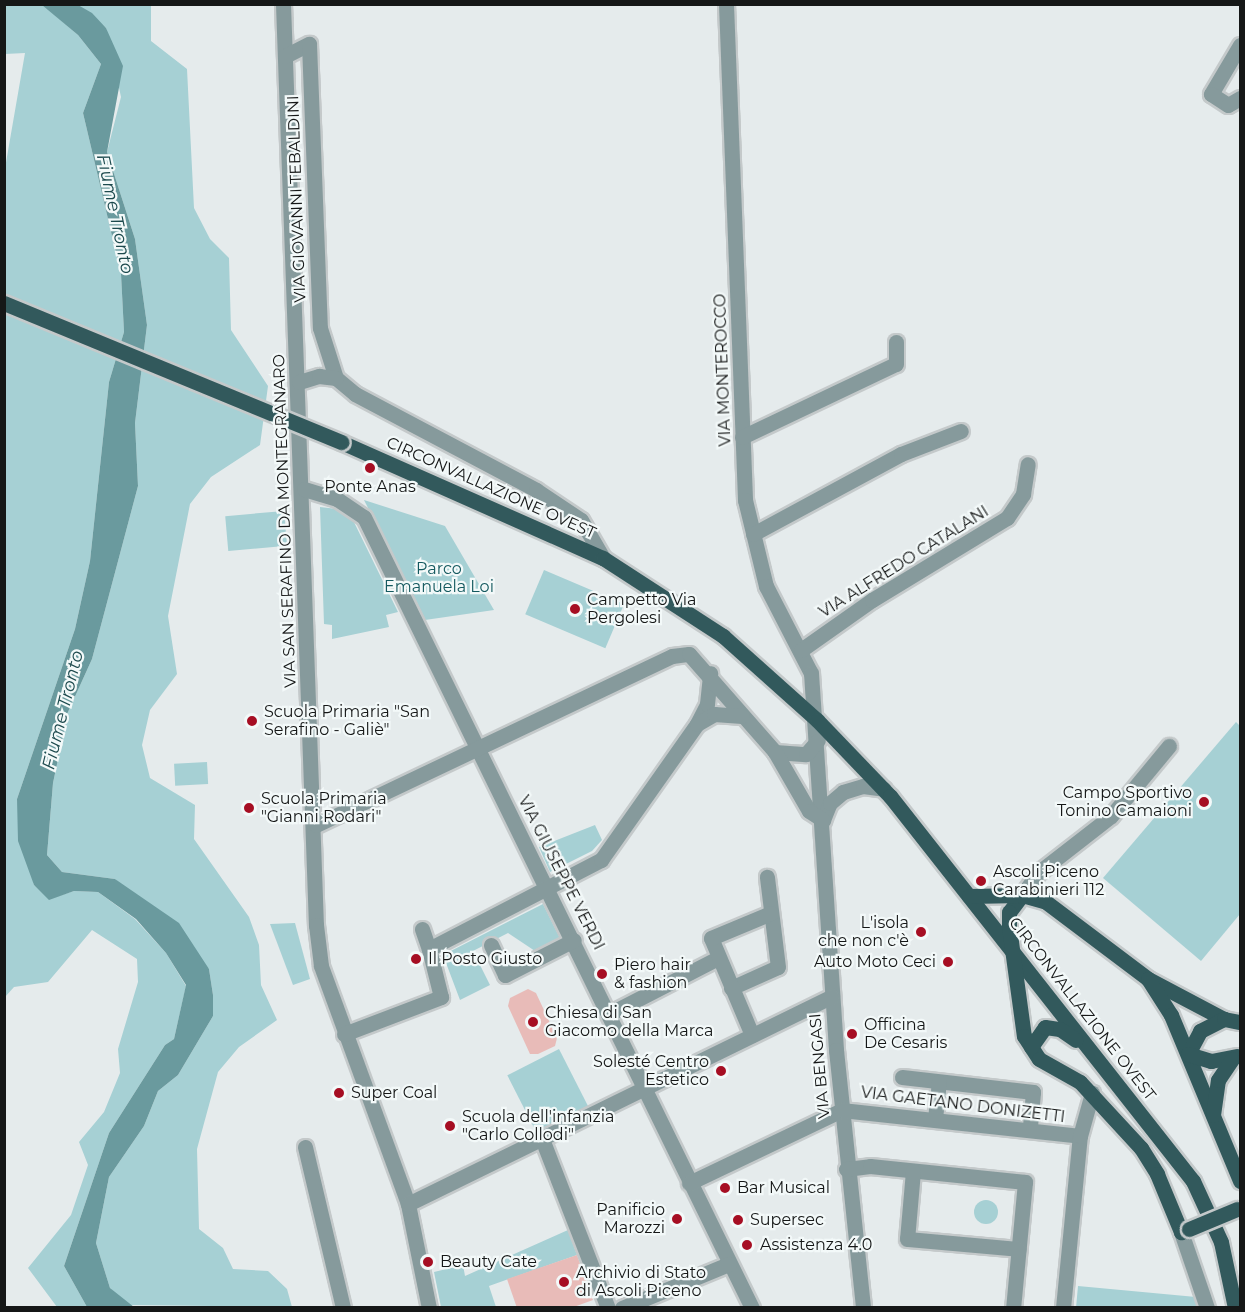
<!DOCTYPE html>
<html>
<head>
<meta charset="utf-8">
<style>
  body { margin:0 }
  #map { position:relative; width:1245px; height:1312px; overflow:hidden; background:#e5ebec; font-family:Montserrat,sans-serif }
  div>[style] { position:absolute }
  .green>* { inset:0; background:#a6d0d4; transform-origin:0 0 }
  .round { border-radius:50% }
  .water>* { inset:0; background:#6a9a9e }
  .building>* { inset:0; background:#e8bbb8 }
  .roads { filter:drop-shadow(2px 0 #c4c9ca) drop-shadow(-2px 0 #c4c9ca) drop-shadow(0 2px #c4c9ca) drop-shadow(0 -2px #c4c9ca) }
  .minor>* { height:15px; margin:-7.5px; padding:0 7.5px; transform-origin:7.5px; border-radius:7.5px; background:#869a9c }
  .major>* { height:15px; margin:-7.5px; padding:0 7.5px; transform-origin:7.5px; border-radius:7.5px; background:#32595c }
  .bridges { filter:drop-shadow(2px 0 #c4c9ca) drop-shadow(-2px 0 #c4c9ca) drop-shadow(0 2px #c4c9ca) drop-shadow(0 -2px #c4c9ca) }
  .major-bridge>* { height:15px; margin:-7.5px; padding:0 7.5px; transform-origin:7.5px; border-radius:7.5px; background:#32595c }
  .dots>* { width:16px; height:16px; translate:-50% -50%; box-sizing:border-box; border:3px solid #f3f9f9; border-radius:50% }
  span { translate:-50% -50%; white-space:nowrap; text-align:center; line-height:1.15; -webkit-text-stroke:4.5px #f3f9f9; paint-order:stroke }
  .street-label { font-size:16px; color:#151717 }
  .poi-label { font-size:16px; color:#151717 }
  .left { translate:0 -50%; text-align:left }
  .right { translate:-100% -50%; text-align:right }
  .park-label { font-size:16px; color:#14595f }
  .water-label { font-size:18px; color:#1c494d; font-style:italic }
  .frame { position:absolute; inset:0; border:6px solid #151717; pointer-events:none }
</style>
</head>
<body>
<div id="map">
  <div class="green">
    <i style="clip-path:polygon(42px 4px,78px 35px,101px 64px,83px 113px,121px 274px,124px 332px,109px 382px,90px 561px,75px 629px,17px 799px,34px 885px,49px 899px,74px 891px,98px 892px,135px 919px,166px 953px,186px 986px,174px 1039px,165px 1045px,109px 1133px,64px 1266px,87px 1307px,57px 1307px,28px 1268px,71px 1215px,88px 1165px,79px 1142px,104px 1112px,120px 1073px,118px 1049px,138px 982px,137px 959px,92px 930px,48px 982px,14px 987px,5px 997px,4px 174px,25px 53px,5px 54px,4px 5px)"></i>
    <i style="clip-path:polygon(78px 5px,151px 5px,151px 41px,187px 69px,194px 208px,210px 239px,229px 258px,231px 330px,268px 386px,260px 445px,211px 477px,190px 504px,168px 616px,177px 674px,150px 710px,142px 745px,150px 778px,195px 805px,194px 839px,249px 917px,259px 945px,261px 985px,277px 1020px,239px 1047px,218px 1072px,197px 1149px,199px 1229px,223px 1248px,233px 1269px,268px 1271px,287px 1289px,292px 1307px,126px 1305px,110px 1288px,96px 1243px,109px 1177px,144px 1126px,158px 1091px,178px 1075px,213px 1016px,213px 995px,209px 969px,115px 879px,62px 872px,47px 855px,53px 783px,68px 712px,92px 659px,138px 486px,135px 423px,147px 325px,135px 239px,107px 152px,121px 97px,106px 28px)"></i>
    <i style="clip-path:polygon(364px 500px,445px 526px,494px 610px,425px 620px)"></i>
    <i style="clip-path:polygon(320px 507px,346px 510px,351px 516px,398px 612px,386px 615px,389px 627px,332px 639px,332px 625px,324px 624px)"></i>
    <i style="left:284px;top:511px;width:35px;height:59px;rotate:85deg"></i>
    <i style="left:544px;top:570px;width:87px;height:48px;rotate:23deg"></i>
    <i style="clip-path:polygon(1236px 722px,1240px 726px,1240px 914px,1201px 961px,1103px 878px)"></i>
    <i style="left:207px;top:762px;width:22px;height:33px;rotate:87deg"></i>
    <i style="clip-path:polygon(595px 825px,602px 840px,592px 851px,550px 872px,539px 847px)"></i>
    <i style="clip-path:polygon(543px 904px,560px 938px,535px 951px,508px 933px,473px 951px,490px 985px,460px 1000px,443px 955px)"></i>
    <i style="clip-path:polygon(295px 923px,310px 979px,293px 985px,270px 924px)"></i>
    <i style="left:559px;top:1049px;width:65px;height:58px;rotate:63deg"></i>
    <i class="round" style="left:974px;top:1200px;width:24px;height:24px"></i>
    <i style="clip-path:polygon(568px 1230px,577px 1255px,489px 1286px,496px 1307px,441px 1307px,434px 1272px,463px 1265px,465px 1276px)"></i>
    <i style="clip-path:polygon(1078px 1286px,1196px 1297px,1198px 1307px,1076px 1308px)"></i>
  </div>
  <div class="water">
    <i style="clip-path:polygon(42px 5px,78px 5px,92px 13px,106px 28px,123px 66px,107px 152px,135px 239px,147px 325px,135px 423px,138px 486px,92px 659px,68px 712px,53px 783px,47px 855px,62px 872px,115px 879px,179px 923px,209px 969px,213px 995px,213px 1016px,178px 1075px,158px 1091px,144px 1126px,109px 1177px,96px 1243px,110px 1288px,134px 1307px,87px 1307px,64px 1266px,109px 1133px,165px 1045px,174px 1039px,186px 985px,166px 953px,136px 919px,98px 892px,74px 891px,49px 900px,34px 885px,18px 841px,17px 799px,75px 629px,90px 561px,109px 382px,124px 332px,121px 274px,83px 113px,101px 64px,78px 35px)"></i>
  </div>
  <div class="building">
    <i style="clip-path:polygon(528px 989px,536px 993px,557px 1038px,555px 1046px,538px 1054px,530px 1054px,508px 1006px,510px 998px)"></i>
    <i style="clip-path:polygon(577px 1255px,593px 1300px,571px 1308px,517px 1308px,507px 1279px)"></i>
  </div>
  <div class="roads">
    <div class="minor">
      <i style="left:283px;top:4px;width:922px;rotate:87.95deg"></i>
      <i style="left:316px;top:925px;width:41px;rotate:83deg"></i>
      <i style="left:321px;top:966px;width:253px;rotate:69.9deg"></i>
      <i style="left:408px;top:1204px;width:106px;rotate:78.6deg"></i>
      <i style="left:726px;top:4px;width:496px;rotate:87.8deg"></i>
      <i style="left:745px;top:500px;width:89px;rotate:76.3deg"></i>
      <i style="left:766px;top:586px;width:98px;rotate:62.7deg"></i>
      <i style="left:811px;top:673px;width:378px;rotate:86.2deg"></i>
      <i style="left:836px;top:1050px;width:259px;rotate:84deg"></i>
      <i style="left:1240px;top:45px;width:57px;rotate:120.6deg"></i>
      <i style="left:1211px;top:94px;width:20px;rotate:33deg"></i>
      <i style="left:1228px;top:105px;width:14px;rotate:-30deg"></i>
      <i style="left:285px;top:56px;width:27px;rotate:-27deg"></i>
      <i style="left:309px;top:44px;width:284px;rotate:87.8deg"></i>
      <i style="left:320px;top:328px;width:52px;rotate:72.3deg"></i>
      <i style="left:336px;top:378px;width:25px;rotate:40deg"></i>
      <i style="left:355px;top:394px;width:205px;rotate:27.9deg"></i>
      <i style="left:536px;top:490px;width:54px;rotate:33.7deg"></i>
      <i style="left:581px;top:520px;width:44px;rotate:59.9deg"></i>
      <i style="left:299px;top:382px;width:21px;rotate:-17deg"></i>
      <i style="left:319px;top:376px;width:17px;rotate:7deg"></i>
      <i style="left:742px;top:437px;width:170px;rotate:-25.4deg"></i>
      <i style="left:896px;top:364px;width:22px;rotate:-90deg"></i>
      <i style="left:304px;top:489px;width:34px;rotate:17deg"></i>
      <i style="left:337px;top:499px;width:32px;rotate:34deg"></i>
      <i style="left:364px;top:517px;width:881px;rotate:63.87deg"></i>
      <i style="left:753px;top:534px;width:168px;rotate:-28.4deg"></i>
      <i style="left:901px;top:454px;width:64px;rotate:-21deg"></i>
      <i style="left:801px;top:650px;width:87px;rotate:-35.2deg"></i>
      <i style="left:872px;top:600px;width:158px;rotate:-31.3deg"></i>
      <i style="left:1007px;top:518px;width:29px;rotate:-56deg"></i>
      <i style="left:1023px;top:494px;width:30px;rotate:-81deg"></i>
      <i style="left:697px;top:724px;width:22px;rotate:-63deg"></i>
      <i style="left:707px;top:704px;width:31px;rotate:-84deg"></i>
      <i style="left:775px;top:752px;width:31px;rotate:4deg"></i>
      <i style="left:806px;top:754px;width:18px;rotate:-49deg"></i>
      <i style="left:823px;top:820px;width:18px;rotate:-68deg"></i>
      <i style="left:830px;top:803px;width:17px;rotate:-40deg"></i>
      <i style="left:843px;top:792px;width:21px;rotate:-17deg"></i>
      <i style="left:863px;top:786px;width:21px;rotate:8deg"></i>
      <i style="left:316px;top:825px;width:394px;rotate:-25.4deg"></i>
      <i style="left:672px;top:656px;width:17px;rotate:-7deg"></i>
      <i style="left:689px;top:654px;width:130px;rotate:48.7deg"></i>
      <i style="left:775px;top:752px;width:68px;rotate:60deg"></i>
      <i style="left:809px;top:811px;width:17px;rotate:33deg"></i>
      <i style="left:1022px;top:895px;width:29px;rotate:-54deg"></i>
      <i style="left:1039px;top:872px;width:91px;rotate:-37.9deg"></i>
      <i style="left:1111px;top:816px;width:91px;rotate:-50.4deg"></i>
      <i style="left:422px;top:929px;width:21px;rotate:71deg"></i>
      <i style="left:491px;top:945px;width:33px;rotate:65deg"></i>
      <i style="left:505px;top:975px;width:77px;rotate:-26.9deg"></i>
      <i style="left:731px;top:988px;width:51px;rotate:-24.1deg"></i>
      <i style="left:778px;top:967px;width:91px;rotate:-97deg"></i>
      <i style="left:611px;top:1013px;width:120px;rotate:-27.2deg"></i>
      <i style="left:344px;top:1034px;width:104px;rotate:-20.9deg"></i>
      <i style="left:441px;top:997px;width:49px;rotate:-104deg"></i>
      <i style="left:429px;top:949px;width:194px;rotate:-27.4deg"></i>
      <i style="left:601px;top:860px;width:166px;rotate:-54.8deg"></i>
      <i style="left:697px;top:724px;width:20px;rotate:-30deg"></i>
      <i style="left:714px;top:714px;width:28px;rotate:4deg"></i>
      <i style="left:752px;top:1035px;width:105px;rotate:-112.9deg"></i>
      <i style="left:711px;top:938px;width:65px;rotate:-22.6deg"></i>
      <i style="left:902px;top:1077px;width:132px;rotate:6.5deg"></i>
      <i style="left:1033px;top:1092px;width:38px;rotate:95deg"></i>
      <i style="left:935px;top:1119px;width:37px;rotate:-84deg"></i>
      <i style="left:542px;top:1139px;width:181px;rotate:68.7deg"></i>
      <i style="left:305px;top:1147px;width:165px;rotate:76.7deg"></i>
      <i style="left:846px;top:1169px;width:24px;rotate:-7deg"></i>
      <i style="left:870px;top:1166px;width:156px;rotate:5.9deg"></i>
      <i style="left:1025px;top:1182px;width:127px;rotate:95.4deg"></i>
      <i style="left:913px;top:1171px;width:68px;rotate:95deg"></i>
      <i style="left:907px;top:1239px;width:112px;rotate:5.1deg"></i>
      <i style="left:689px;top:1183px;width:170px;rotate:-25.5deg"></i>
      <i style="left:842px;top:1110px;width:239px;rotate:6.2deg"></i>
      <i style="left:408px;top:1204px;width:472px;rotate:-26.1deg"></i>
      <i style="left:1181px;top:1232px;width:80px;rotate:71.1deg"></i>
      <i style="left:622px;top:1308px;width:116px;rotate:-22.4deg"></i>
      <i style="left:1063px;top:1308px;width:173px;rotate:-84.4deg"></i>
      <i style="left:1080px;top:1136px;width:45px;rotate:-74.4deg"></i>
    </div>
    <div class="major">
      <i style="left:341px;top:442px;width:287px;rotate:23.9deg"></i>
      <i style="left:603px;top:558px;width:143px;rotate:33deg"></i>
      <i style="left:723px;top:636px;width:126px;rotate:41.8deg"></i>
      <i style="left:817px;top:720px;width:105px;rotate:46.2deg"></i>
      <i style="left:890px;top:796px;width:490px;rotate:51.8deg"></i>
      <i style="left:1193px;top:1181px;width:67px;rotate:65.3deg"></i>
      <i style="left:1221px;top:1242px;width:67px;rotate:78deg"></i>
      <i style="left:1022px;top:895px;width:21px;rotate:127deg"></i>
      <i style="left:1009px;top:912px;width:15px;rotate:90deg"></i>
      <i style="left:1009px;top:927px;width:110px;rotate:82.2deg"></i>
      <i style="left:1024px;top:1036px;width:27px;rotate:57deg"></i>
      <i style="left:1039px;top:1059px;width:47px;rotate:29.3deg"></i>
      <i style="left:1080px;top:1082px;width:90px;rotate:47.3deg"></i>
      <i style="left:1141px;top:1148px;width:31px;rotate:58deg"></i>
      <i style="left:1157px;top:1174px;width:63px;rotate:67.5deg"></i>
      <i style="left:1181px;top:1232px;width:9px;rotate:-21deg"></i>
      <i style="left:969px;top:896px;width:53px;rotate:-1.1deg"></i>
      <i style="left:1022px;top:895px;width:25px;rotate:16deg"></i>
      <i style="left:1046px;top:902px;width:128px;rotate:37deg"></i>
      <i style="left:1148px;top:979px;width:86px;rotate:27.8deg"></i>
      <i style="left:1148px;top:979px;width:43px;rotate:57.4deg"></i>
      <i style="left:1171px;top:1015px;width:180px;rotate:67.4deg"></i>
      <i style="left:1031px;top:1047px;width:24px;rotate:-55deg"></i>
      <i style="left:1045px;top:1027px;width:15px;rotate:8deg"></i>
      <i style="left:1060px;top:1029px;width:19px;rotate:35deg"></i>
      <i style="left:1188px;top:1054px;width:26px;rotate:-62deg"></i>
      <i style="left:1200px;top:1031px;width:27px;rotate:-27deg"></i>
      <i style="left:1224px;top:1019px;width:16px;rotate:11deg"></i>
      <i style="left:1188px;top:1054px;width:24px;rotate:17deg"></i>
      <i style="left:1211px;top:1061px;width:26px;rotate:-11deg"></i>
      <i style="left:1213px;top:1115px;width:35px;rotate:-82deg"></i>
      <i style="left:1218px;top:1080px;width:25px;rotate:-56deg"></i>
    </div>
  </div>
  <div class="bridges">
    <div class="major-bridge">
      <i style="left:4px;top:303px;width:365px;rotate:22.4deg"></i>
      <i style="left:1189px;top:1229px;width:52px;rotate:-22.6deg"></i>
    </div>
  </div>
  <div class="dots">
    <i style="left:370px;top:468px;background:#a60e23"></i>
    <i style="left:575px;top:609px;background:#a60e23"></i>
    <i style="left:252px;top:721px;background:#a60e23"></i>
    <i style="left:1204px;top:802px;background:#a60e23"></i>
    <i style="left:249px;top:808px;background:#a60e23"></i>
    <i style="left:981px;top:881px;background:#a60e23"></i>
    <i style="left:921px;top:932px;background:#a60e23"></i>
    <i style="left:416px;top:959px;background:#a60e23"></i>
    <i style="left:948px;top:962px;background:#a60e23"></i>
    <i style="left:602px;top:974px;background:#a60e23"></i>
    <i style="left:533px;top:1022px;background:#a60e23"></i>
    <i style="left:852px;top:1034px;background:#a60e23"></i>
    <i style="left:721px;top:1071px;background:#a60e23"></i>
    <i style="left:339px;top:1093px;background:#a60e23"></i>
    <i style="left:450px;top:1126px;background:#a60e23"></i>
    <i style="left:725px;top:1188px;background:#a60e23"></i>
    <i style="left:677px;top:1219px;background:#a60e23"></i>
    <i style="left:738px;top:1220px;background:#a60e23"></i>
    <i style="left:747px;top:1245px;background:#a60e23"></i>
    <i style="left:428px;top:1262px;background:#a60e23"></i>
    <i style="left:564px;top:1282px;background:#a60e23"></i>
  </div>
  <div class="street-label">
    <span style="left:297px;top:199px;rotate:-92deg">VIA GIOVANNI TEBALDINI</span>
    <span style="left:723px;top:370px;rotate:-92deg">VIA MONTEROCCO</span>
    <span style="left:491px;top:488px;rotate:24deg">CIRCONVALLAZIONE OVEST</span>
    <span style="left:285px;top:521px;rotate:-92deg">VIA SAN SERAFINO DA MONTEGRANARO</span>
    <span style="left:904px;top:562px;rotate:-32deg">VIA ALFREDO CATALANI</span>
    <span style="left:561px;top:873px;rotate:63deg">VIA GIUSEPPE VERDI</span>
    <span style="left:1082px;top:1009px;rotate:52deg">CIRCONVALLAZIONE OVEST</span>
    <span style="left:820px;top:1066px;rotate:-95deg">VIA BENGASI</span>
    <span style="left:963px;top:1105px;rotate:7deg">VIA GAETANO DONIZETTI</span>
  </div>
  <div class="poi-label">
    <span style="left:370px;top:487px">Ponte Anas</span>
    <span class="left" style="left:587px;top:609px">Campetto Via<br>Pergolesi</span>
    <span class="left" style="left:264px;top:721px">Scuola Primaria "San<br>Serafino - Galiè"</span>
    <span class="right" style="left:1192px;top:802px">Campo Sportivo<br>Tonino Camaioni</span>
    <span class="left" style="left:261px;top:808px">Scuola Primaria<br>"Gianni Rodari"</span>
    <span class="left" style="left:993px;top:881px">Ascoli Piceno<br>Carabinieri 112</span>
    <span class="right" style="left:909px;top:932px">L'isola<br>che non c'è</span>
    <span class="left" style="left:428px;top:959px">Il Posto Giusto</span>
    <span class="right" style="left:936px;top:962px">Auto Moto Ceci</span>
    <span class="left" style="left:614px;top:974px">Piero hair<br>&amp; fashion</span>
    <span class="left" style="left:545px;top:1022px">Chiesa di San<br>Giacomo della Marca</span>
    <span class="left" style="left:864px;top:1034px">Officina<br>De Cesaris</span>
    <span class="right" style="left:709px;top:1071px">Solesté Centro<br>Estetico</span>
    <span class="left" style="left:351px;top:1093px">Super Coal</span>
    <span class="left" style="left:462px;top:1126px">Scuola dell'infanzia<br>"Carlo Collodi"</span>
    <span class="left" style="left:737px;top:1188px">Bar Musical</span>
    <span class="right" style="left:665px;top:1219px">Panificio<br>Marozzi</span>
    <span class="left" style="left:750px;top:1220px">Supersec</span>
    <span class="left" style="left:760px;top:1245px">Assistenza 4.0</span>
    <span class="left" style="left:440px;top:1262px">Beauty Cate</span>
    <span class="left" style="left:576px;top:1282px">Archivio di Stato<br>di Ascoli Piceno</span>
  </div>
  <div class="park-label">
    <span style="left:439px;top:578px">Parco<br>Emanuela Loi</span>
  </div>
  <div class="water-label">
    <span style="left:115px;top:214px;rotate:78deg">Fiume Tronto</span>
    <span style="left:63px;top:710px;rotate:-76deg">Fiume Tronto</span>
  </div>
  <div class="frame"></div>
</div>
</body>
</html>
